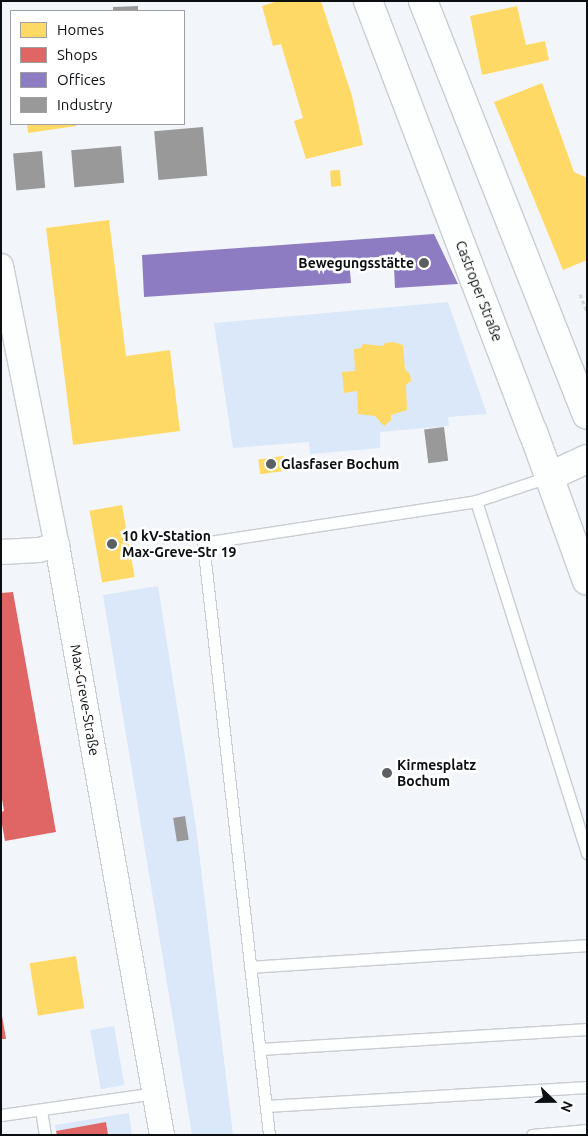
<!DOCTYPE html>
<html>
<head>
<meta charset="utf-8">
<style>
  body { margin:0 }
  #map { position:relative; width:588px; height:1136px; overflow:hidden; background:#f2f6fa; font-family:Ubuntu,sans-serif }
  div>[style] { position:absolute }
  .green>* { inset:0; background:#dae8fa; transform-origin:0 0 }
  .homes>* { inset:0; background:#ffd966; transform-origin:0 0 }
  .shops>* { inset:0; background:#e06666 }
  .offices>* { inset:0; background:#8e7cc3 }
  .industry>* { inset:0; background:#999; transform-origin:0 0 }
  .path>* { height:3px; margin-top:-1.5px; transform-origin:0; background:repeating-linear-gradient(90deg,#d5d7d8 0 4px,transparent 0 6.5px) }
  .roads { filter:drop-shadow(1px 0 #c9ccd0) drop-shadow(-1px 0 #c9ccd0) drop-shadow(0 1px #c9ccd0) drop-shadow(0 -1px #c9ccd0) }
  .service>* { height:11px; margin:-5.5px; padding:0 5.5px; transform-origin:5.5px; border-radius:5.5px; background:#fdfefe }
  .minor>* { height:24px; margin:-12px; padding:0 12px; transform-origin:12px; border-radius:12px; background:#fdfefe }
  .secondary>* { height:28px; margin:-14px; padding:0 14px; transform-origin:14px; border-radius:14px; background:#fdfefe }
  .dots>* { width:14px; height:14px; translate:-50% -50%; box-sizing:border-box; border:2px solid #fff; border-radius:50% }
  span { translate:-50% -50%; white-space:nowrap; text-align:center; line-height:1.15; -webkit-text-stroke:5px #fff; paint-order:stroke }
  .poi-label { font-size:14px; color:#0c0f12; font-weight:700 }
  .right { translate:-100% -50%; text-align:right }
  .left { translate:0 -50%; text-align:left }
  .street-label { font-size:14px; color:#0c0f12 }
  .frame { position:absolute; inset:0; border:2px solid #0c0f12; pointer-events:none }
  .legend { position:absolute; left:10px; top:10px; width:175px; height:115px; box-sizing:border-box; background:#fff; border:1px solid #9e9fa0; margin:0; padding:6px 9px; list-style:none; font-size:15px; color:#0c0f12 }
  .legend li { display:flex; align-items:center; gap:10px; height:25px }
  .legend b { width:25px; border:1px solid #9e9fa0 }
  .north { position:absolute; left:528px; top:1076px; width:50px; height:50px; -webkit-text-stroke:4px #fff; paint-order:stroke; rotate:112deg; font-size:14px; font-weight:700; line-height:20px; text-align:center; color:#0c0f12 }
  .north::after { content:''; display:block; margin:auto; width:18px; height:22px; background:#0c0f12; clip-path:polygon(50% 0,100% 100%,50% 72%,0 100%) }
</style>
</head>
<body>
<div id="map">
  <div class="green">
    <i style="clip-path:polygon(448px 302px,487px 414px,448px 417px,449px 426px,380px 432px,380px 448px,310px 454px,309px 442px,233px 448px,214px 323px)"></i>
    <i style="clip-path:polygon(158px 586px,196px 827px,233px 1135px,192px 1135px,103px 595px)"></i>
    <i style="left:114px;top:1026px;width:60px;height:24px;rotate:80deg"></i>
    <i style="clip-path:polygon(129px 1113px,132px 1135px,108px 1135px,106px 1122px,56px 1131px,55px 1125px)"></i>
  </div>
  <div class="homes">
    <i style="clip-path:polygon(278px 1px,321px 1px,352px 96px,363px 145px,306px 159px,294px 121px,303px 118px,281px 44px,273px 46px,262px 6px)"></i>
    <i style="clip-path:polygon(517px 6px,526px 45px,545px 41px,549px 60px,482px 75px,470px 16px)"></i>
    <i style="clip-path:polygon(542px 83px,574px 172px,587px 178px,587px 260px,563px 270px,494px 102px)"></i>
    <i style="clip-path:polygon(27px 124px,76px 124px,76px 126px,28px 133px)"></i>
    <i style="left:340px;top:170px;width:16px;height:10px;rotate:86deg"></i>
    <i style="clip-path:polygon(109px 220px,126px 356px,170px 350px,180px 431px,73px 445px,46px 228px)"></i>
    <i style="clip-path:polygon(393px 342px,403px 345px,405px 370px,410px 374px,411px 381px,406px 385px,407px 410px,391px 415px,391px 420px,384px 426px,375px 416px,358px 414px,357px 391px,344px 393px,342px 372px,355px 371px,354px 349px,361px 348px,363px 344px,383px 346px,385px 343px)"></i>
    <i style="left:283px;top:456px;width:15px;height:25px;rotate:82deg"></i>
    <i style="left:122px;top:505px;width:73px;height:33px;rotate:80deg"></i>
    <i style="left:76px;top:956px;width:53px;height:47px;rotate:81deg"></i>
  </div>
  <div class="shops">
    <i style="clip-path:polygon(13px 592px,56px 832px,5px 841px,1px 819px,1px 812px,4px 811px,1px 793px,1px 593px)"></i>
    <i style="clip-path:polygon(1px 1010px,6px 1039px,1px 1039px)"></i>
    <i style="clip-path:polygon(106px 1122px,108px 1135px,57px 1135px,56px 1131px)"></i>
  </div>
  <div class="offices">
    <i style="clip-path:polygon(434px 234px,458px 284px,395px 288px,394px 267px,400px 267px,401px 254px,397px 251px,393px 256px,349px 259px,351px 283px,144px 297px,142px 255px)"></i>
  </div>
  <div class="industry">
    <i style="clip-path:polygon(138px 6px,138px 11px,113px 11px,113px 7px)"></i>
    <i style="left:203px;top:127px;width:49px;height:49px;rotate:85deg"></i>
    <i style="left:121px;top:146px;width:37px;height:50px;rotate:85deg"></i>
    <i style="left:42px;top:151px;width:37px;height:29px;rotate:85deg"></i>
    <i style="left:444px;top:427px;width:34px;height:20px;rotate:83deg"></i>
    <i style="left:185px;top:816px;width:24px;height:12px;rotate:81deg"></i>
  </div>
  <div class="path">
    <i style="left:580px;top:294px;width:19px;rotate:69deg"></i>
  </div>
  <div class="roads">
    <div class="service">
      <i style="left:476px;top:501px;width:369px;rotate:72.5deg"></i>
      <i style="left:250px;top:967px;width:338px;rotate:-3.7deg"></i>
      <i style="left:260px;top:1049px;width:328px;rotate:-3.5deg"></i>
      <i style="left:266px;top:1106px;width:322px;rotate:-3.4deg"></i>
      <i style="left:41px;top:1110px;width:25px;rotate:81deg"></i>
      <i style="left:1px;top:1115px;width:156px;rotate:-8.1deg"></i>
      <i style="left:269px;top:1135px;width:596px;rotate:-96.36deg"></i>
      <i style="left:203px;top:543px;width:276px;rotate:-8.7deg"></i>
      <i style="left:476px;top:501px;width:76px;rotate:-18.4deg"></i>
      <i style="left:532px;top:1135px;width:55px;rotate:-5.2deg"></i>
    </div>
    <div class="minor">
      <i style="left:1px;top:266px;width:285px;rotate:78.7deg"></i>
      <i style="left:57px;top:545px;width:599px;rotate:79.91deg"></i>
      <i style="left:1px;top:552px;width:38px;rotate:-3deg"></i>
      <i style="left:39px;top:550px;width:19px;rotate:-16deg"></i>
    </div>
    <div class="secondary">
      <i style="left:368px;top:1px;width:462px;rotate:69.1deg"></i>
      <i style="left:533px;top:432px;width:158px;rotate:70.1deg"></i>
      <i style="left:423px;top:1px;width:445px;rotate:68.4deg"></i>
      <i style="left:548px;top:477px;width:43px;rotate:-24.8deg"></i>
    </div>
  </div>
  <div class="dots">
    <i style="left:424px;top:263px;background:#5c6063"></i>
    <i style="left:271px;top:464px;background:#5c6063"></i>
    <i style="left:112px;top:544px;background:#5c6063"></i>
    <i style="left:387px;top:773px;background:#5c6063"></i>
  </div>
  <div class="poi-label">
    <span class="right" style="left:414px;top:263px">Bewegungsstätte</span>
    <span class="left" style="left:281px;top:464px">Glasfaser Bochum</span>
    <span class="left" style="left:122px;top:544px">10 kV-Station<br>Max-Greve-Str 19</span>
    <span class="left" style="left:397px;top:773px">Kirmesplatz<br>Bochum</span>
  </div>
  <div class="street-label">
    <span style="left:479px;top:291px;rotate:69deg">Castroper Straße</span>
    <span style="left:85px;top:700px;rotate:80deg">Max-Greve-Straße</span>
  </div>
  <div class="frame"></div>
  <ul class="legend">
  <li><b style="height:14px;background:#ffd966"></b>Homes</li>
  <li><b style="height:14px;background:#e06666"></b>Shops</li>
  <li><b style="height:14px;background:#8e7cc3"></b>Offices</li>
  <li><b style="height:14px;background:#999"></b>Industry</li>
  </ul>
  <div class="north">N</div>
</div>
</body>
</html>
